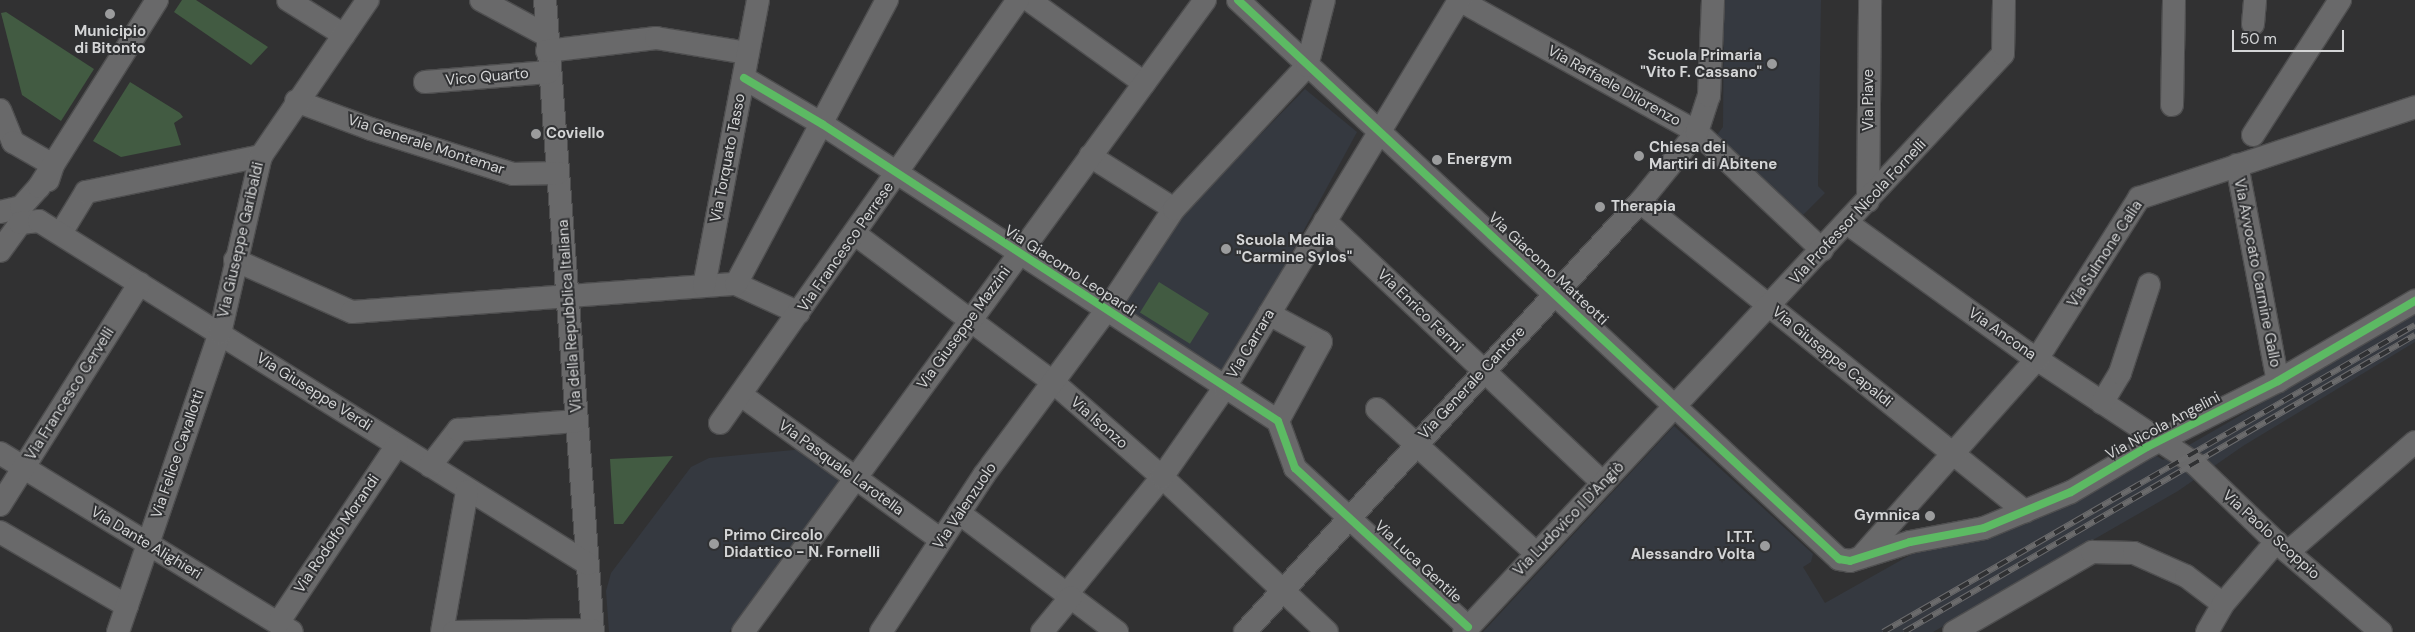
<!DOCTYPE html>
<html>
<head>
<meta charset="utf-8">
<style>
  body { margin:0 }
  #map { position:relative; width:2415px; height:632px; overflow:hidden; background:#313132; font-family:"DM Sans",sans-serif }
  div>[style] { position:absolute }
  .built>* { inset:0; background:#353940 }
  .green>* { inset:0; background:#425b42; transform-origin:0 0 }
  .roads { filter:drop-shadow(1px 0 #4e4e4f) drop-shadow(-1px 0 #4e4e4f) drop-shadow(0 1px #4e4e4f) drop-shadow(0 -1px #4e4e4f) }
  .minor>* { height:22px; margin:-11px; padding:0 11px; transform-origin:11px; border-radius:11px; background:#69696a }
  .rail>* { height:5.5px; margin-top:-2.75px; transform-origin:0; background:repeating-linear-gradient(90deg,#303133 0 11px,#6b6b6c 0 22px); box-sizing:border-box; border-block:1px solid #6b6b6c }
  .cycleway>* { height:8px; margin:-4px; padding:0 4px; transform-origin:4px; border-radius:4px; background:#5cba63 }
  .dots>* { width:14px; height:14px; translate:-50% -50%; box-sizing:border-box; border:2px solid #303133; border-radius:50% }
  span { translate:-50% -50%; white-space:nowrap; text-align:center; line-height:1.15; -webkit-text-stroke:4px #303133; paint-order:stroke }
  .poi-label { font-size:15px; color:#d4d5d6; font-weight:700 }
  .right { translate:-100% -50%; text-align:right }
  .left { translate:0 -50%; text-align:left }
  .street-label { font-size:15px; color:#d4d5d6 }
  .scale { position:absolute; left:2232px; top:30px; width:112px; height:22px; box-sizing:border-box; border:2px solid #d4d5d6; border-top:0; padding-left:6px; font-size:15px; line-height:18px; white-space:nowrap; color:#d4d5d6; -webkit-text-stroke:4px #303133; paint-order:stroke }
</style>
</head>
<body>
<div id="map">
  <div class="built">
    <i style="clip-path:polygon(1724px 0,1821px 0,1818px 186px,1825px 193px,1803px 215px,1716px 136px,1723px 127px)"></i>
    <i style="clip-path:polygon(1305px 89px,1357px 132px,1278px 278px,1220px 373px,1117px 308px,1178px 219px)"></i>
    <i style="clip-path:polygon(2415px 315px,2415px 342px,2243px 446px,2178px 491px,1933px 632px,1483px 632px,1674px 426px,1813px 554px,1811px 562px,1803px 567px,1825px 603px,1912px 554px,1993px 536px,2155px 455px,2163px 460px)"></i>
    <i style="clip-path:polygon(804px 449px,843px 478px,729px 632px,609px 632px,606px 591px,611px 573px,691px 467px,709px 458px)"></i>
  </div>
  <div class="green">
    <i style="clip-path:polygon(182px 0,196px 0,268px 47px,251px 65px,174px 12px)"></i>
    <i style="clip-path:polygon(6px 12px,94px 69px,61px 121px,22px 95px,1px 13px)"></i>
    <i style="clip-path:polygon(130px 82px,180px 113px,183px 117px,174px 123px,181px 145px,121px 157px,93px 141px)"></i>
    <i style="left:1159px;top:282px;width:59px;height:36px;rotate:32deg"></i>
    <i style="clip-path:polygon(673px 456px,623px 524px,614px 524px,610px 459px)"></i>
  </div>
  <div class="roads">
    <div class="minor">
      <i style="left:288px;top:0;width:66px;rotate:32deg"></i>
      <i style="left:481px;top:0;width:74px;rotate:28.3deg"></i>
      <i style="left:545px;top:0;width:634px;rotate:85.66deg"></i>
      <i style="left:1029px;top:0;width:142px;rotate:35.8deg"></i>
      <i style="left:1238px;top:0;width:821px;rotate:42.93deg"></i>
      <i style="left:1839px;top:559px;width:11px;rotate:10deg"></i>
      <i style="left:1850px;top:561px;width:63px;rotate:-17.6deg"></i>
      <i style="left:1910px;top:542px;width:75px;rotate:-10.7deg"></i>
      <i style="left:1984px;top:528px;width:94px;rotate:-22.5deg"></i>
      <i style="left:2071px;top:492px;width:88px;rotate:-30.6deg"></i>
      <i style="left:2147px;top:447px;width:147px;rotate:-26.7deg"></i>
      <i style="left:2278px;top:381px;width:159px;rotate:-30.3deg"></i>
      <i style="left:1459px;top:0;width:272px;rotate:29deg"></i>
      <i style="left:1697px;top:132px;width:172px;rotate:43.3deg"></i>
      <i style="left:2253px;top:24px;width:24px;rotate:-85deg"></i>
      <i style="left:547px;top:51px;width:110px;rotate:-6.8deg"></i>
      <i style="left:656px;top:38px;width:93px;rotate:9.3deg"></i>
      <i style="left:744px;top:78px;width:91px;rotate:30.5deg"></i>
      <i style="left:822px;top:124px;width:544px;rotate:33.08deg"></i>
      <i style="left:1278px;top:421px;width:50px;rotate:70.1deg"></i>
      <i style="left:1295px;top:468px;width:235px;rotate:42.6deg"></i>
      <i style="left:425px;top:82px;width:124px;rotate:-4.6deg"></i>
      <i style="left:296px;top:101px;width:80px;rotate:20.5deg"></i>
      <i style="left:371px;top:129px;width:149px;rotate:17.6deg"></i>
      <i style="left:513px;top:174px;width:45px;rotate:-1.3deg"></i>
      <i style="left:2172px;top:105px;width:105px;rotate:-88.9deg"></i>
      <i style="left:0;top:110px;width:35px;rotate:68deg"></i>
      <i style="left:13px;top:142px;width:46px;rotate:29.9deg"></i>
      <i style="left:53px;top:165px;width:16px;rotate:108deg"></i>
      <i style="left:2253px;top:135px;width:161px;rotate:-57.2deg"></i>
      <i style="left:1090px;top:156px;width:99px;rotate:32.2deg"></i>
      <i style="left:2237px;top:165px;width:220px;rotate:79.3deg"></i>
      <i style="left:1868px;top:201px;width:201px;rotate:-89.4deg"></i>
      <i style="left:1640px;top:202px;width:494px;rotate:38.8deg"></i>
      <i style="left:0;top:212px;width:22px;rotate:-13deg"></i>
      <i style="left:21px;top:207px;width:27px;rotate:-48deg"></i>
      <i style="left:39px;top:187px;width:221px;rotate:-57.7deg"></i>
      <i style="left:1325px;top:221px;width:382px;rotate:43.3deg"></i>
      <i style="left:1847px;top:223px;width:221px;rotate:35.8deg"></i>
      <i style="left:2026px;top:352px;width:203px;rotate:33.5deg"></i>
      <i style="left:2195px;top:464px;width:112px;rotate:43.9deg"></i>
      <i style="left:2276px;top:542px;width:138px;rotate:40.6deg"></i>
      <i style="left:61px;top:233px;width:48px;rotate:-58.6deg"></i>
      <i style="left:86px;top:192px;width:179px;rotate:-11.6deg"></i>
      <i style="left:855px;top:234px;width:247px;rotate:36.8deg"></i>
      <i style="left:1053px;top:382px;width:145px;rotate:41.1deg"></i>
      <i style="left:1162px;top:477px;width:226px;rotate:43.2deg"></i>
      <i style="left:0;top:251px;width:34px;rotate:-54deg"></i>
      <i style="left:20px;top:223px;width:19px;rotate:-6deg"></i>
      <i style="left:39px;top:221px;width:647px;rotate:32deg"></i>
      <i style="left:235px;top:260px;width:128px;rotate:24deg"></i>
      <i style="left:352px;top:312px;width:385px;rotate:-4.2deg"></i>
      <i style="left:736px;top:284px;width:69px;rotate:24.7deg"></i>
      <i style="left:736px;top:284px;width:322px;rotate:-62deg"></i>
      <i style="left:704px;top:286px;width:291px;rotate:-79.3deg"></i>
      <i style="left:1269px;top:314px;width:59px;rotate:28.3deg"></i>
      <i style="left:1321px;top:342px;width:90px;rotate:118.6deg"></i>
      <i style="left:741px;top:395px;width:247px;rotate:35.9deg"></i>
      <i style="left:2102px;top:403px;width:35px;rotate:-59deg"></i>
      <i style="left:2120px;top:373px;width:93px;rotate:-71.8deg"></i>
      <i style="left:1377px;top:409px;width:215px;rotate:42.2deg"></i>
      <i style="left:720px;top:423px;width:517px;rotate:-54.84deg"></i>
      <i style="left:0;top:453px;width:342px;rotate:31.5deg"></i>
      <i style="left:430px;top:466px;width:46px;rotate:-52.1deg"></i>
      <i style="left:458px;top:430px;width:119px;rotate:-4.3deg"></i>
      <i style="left:0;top:505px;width:262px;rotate:-57.8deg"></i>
      <i style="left:959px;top:513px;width:198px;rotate:37deg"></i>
      <i style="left:0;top:532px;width:147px;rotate:30.2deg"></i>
      <i style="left:2288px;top:552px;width:168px;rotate:-40.9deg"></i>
      <i style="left:1861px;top:557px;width:265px;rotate:-48.4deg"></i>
      <i style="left:2037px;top:359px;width:191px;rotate:-57.6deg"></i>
      <i style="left:2139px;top:198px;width:291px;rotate:-18.2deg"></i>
      <i style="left:1067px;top:594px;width:151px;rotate:-50.9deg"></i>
      <i style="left:1162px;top:477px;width:110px;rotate:-55deg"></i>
      <i style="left:1225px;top:387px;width:452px;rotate:-58.8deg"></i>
      <i style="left:278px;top:623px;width:214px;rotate:-56.2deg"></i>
      <i style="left:118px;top:632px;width:316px;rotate:-71.2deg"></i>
      <i style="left:220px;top:333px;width:182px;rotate:-77deg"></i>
      <i style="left:261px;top:156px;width:189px;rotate:-55.6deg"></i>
      <i style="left:442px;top:632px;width:143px;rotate:-79.9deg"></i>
      <i style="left:454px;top:632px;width:139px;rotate:-0.8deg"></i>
      <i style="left:743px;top:632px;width:783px;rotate:-53.83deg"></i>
      <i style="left:881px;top:632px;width:188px;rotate:-56.7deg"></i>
      <i style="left:984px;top:475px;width:217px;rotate:-53.4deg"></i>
      <i style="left:1113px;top:301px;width:110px;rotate:-56.5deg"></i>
      <i style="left:1174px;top:209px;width:195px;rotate:-47.1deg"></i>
      <i style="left:1307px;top:66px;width:68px;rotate:-75.6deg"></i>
      <i style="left:1042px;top:632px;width:45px;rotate:-50.4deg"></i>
      <i style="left:1245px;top:632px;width:584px;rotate:-47.43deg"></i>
      <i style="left:1640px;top:202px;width:90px;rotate:-50.8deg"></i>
      <i style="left:1697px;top:132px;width:38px;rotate:-72deg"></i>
      <i style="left:1709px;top:96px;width:96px;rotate:-87.6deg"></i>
      <i style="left:1464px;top:632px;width:790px;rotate:-47deg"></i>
      <i style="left:2003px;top:54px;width:54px;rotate:-88.9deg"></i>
      <i style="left:1954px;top:632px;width:160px;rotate:-30.1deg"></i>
      <i style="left:2092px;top:552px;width:42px;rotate:1.4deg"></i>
      <i style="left:2134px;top:553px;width:57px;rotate:23.9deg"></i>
      <i style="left:2186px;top:576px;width:46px;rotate:37.1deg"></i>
      <i style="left:2207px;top:632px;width:32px;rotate:-60deg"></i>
      <i style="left:2223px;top:604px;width:82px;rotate:-49.5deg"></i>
    </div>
  </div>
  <div class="rail">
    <i style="left:1883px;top:632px;width:614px;rotate:-29.99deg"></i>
    <i style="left:1904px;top:632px;width:591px;rotate:-30.17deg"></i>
  </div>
  <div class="cycleway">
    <i style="left:1238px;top:0;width:821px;rotate:42.93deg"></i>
    <i style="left:1839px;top:559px;width:11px;rotate:10deg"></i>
    <i style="left:1850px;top:561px;width:63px;rotate:-17.6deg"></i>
    <i style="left:1910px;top:542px;width:75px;rotate:-10.7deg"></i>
    <i style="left:1984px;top:528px;width:94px;rotate:-22.5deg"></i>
    <i style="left:2071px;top:492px;width:88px;rotate:-30.6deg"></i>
    <i style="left:2147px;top:447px;width:147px;rotate:-26.7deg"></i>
    <i style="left:2278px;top:381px;width:159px;rotate:-30.3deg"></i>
    <i style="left:744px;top:78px;width:91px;rotate:30.5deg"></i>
    <i style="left:822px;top:124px;width:544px;rotate:33.08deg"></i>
    <i style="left:1278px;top:421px;width:50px;rotate:70.1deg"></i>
    <i style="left:1295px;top:468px;width:235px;rotate:42.6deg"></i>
  </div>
  <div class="dots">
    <i style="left:110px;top:14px;background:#9b9c9d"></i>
    <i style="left:1772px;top:64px;background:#9b9c9d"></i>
    <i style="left:536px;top:134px;background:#9b9c9d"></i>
    <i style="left:1639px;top:156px;background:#9b9c9d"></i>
    <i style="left:1437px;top:160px;background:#9b9c9d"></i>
    <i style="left:1600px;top:207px;background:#9b9c9d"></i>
    <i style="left:1226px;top:249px;background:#9b9c9d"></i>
    <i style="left:1930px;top:516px;background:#9b9c9d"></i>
    <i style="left:714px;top:544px;background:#9b9c9d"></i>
    <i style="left:1765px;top:546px;background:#9b9c9d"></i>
  </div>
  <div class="poi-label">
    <span style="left:110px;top:40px">Municipio<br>di Bitonto</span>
    <span class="right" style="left:1762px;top:64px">Scuola Primaria<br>"Vito F. Cassano"</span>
    <span class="left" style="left:546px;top:134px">Coviello</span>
    <span class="left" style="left:1649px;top:156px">Chiesa dei<br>Martiri di Abitene</span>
    <span class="left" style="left:1447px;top:160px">Energym</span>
    <span class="left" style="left:1611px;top:207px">Therapia</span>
    <span class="left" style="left:1236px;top:249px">Scuola Media<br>"Carmine Sylos"</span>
    <span class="right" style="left:1920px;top:516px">Gymnica</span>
    <span class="left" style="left:724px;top:544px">Primo Circolo<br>Didattico - N. Fornelli</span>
    <span class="right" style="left:1755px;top:546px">I.T.T.<br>Alessandro Volta</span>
  </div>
  <div class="street-label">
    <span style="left:487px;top:77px;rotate:-5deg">Vico Quarto</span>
    <span style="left:1614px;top:86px;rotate:29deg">Via Raffaele Dilorenzo</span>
    <span style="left:1869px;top:100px;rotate:-90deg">Via Piave</span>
    <span style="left:426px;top:145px;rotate:18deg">Via Generale Montemar</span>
    <span style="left:728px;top:158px;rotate:-79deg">Via Torquato Tasso</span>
    <span style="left:1858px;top:212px;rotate:-47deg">Via Professor Nicola Fornelli</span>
    <span style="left:241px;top:240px;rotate:-77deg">Via Giuseppe Garibaldi</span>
    <span style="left:846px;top:247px;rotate:-55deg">Via Francesco Perrese</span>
    <span style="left:2105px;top:254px;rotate:-57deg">Via Sulmone Calia</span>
    <span style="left:1548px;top:269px;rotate:43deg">Via Giacomo Matteotti</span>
    <span style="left:1070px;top:271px;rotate:33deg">Via Giacomo Leopardi</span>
    <span style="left:2257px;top:273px;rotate:79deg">Via Avvocato Carmine Gallo</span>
    <span style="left:1420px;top:311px;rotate:44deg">Via Enrico Fermi</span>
    <span style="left:570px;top:316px;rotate:-94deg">Via della Repubblica Italiana</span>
    <span style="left:964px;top:328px;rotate:-54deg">Via Giuseppe Mazzini</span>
    <span style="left:2002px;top:334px;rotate:35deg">Via Ancona</span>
    <span style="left:1251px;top:344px;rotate:-59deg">Via Carrara</span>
    <span style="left:1832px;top:357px;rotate:39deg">Via Giuseppe Capaldi</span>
    <span style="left:1472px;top:383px;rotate:-47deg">Via Generale Cantore</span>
    <span style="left:314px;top:392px;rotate:32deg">Via Giuseppe Verdi</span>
    <span style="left:70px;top:394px;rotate:-58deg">Via Francesco Cervelli</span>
    <span style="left:1099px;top:423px;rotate:41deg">Via Isonzo</span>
    <span style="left:2163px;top:426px;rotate:-28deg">Via Nicola Angelini</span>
    <span style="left:178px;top:454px;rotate:-71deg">Via Felice Cavallotti</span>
    <span style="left:841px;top:468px;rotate:36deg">Via Pasquale Larotella</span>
    <span style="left:965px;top:506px;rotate:-56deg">Via Valenzuolo</span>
    <span style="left:1569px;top:519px;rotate:-46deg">Via Ludovico I D'Angiò</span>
    <span style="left:337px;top:534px;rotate:-56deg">Via Rodolfo Morandi</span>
    <span style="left:2271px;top:535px;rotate:42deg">Via Paolo Scoppio</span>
    <span style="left:146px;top:543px;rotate:31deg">Via Dante Alighieri</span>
    <span style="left:1418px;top:562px;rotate:43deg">Via Luca Gentile</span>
  </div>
  <div class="scale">50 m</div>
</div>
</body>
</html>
